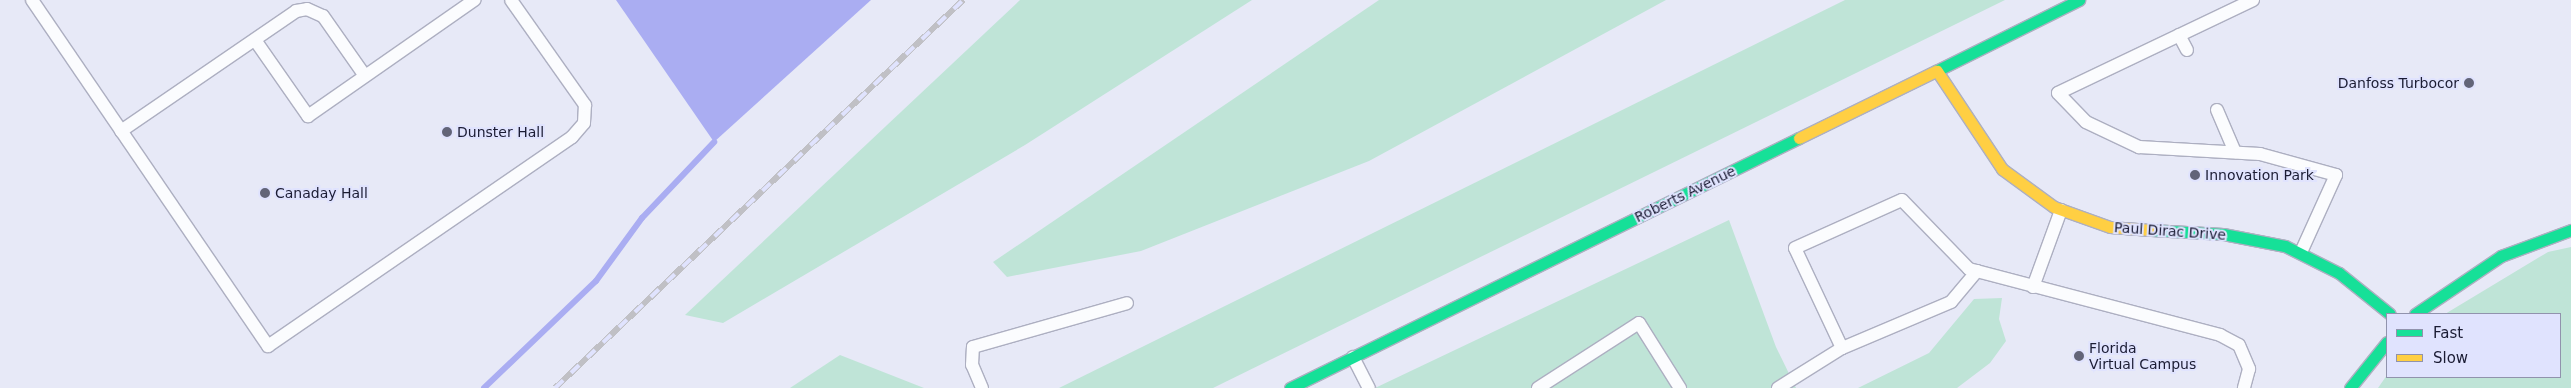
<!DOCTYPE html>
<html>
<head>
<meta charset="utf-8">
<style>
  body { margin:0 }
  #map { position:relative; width:2571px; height:388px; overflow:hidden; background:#e7e9f7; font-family:"DejaVu Sans",sans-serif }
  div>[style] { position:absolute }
  .green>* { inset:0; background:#bfe4d7 }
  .water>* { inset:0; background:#aaadf2 }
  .stream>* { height:6px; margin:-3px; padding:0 3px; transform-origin:3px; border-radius:3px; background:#aaadf2 }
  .roads { filter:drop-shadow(1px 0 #adafc1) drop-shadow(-1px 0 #adafc1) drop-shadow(0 1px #adafc1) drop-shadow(0 -1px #adafc1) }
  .lane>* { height:12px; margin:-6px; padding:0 6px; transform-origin:6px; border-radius:6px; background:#fbfcfe }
  .fast>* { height:11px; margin:-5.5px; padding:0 5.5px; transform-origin:5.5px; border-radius:5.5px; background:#16e098 }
  .slow>* { height:11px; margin:-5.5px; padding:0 5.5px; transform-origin:5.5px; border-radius:5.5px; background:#ffcf43 }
  .rail>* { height:5.5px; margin-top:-2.75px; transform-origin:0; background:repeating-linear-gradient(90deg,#e0e3fe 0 11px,#c0c0c5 0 22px); box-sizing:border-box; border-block:1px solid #c0c0c5 }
  .dots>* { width:14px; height:14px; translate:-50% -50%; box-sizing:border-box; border:2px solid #e0e3fe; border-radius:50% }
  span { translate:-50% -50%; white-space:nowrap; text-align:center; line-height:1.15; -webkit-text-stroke:4px #e0e3fe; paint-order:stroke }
  .poi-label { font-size:14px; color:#1b1c34 }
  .right { translate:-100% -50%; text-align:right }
  .left { translate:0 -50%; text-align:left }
  .street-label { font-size:14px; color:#1b1c34 }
  .legend { position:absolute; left:2386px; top:313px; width:175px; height:65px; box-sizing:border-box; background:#e0e3fe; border:1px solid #9193ad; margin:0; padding:6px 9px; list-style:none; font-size:15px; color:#1b1c34 }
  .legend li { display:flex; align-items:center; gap:10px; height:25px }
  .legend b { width:25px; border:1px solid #9193ad }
</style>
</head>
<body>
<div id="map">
  <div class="green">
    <i style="clip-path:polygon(1020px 0,1252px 0,1025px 145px,723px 323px,685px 315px)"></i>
    <i style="clip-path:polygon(1379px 0,1666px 0,1369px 161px,1141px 251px,1007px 277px,993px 262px)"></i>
    <i style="clip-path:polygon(1845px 0,2005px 0,1213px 388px,1059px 388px)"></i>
    <i style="clip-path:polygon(1729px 220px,1776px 347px,1796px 388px,1375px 388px)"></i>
    <i style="clip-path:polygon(2571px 247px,2571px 388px,2378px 388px,2387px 375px,2560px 377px,2560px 314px,2445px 314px,2548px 252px)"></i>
    <i style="clip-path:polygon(2002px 298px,1999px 319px,2006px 341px,1990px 363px,1957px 388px,1858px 388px,1929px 353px,1974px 299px)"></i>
    <i style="clip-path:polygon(840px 355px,924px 388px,790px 388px)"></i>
  </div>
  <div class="water">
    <i style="clip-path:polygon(616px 0,871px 0,714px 142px)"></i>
  </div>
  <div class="stream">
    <i style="left:484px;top:388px;width:155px;rotate:-43.7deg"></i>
    <i style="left:596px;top:281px;width:78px;rotate:-53.9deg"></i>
    <i style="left:642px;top:218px;width:105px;rotate:-46.5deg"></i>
  </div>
  <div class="roads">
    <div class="lane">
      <i style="left:32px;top:0;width:419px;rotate:55.7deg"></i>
      <i style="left:268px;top:346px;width:369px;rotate:-34.5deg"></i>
      <i style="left:572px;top:137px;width:18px;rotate:-49deg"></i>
      <i style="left:584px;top:123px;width:18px;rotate:-87deg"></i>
      <i style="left:585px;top:105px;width:128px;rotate:-125.2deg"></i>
      <i style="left:2253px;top:0;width:216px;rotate:154.5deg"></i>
      <i style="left:2058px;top:93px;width:40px;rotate:46deg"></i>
      <i style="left:2086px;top:122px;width:59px;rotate:25.3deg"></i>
      <i style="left:2139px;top:147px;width:121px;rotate:3.3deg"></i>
      <i style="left:2260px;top:154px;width:79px;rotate:15.4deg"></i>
      <i style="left:2336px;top:175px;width:85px;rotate:114.4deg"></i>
      <i style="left:2179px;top:35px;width:17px;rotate:62deg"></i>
      <i style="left:255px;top:40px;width:93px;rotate:55.1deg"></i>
      <i style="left:308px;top:116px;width:203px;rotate:-34.9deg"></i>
      <i style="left:2217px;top:110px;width:46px;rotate:66.8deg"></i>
      <i style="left:121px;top:131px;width:212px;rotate:-34.4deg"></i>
      <i style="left:296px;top:11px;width:11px;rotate:-10deg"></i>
      <i style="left:307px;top:9px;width:17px;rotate:24deg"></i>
      <i style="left:323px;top:16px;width:73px;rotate:55deg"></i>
      <i style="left:1977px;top:271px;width:40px;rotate:130deg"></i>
      <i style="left:1951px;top:302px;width:118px;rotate:157.1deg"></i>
      <i style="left:1842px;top:348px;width:110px;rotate:-115.2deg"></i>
      <i style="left:1795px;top:248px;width:117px;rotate:-24.2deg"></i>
      <i style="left:1902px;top:200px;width:96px;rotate:45.8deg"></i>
      <i style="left:1969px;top:269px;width:260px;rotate:14.7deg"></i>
      <i style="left:2220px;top:335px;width:21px;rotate:28deg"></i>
      <i style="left:2239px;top:345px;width:26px;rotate:67deg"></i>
      <i style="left:2249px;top:369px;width:20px;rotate:105deg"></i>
      <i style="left:2033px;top:287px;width:82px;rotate:-70deg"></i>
      <i style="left:1353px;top:357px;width:35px;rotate:63deg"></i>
      <i style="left:982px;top:388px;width:25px;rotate:-113deg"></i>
      <i style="left:972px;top:365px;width:18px;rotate:-87deg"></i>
      <i style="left:973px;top:347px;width:160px;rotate:-15.9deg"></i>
      <i style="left:1538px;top:388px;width:120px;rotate:-32.8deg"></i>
      <i style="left:1639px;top:323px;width:77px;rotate:57.8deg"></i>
      <i style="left:1778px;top:388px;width:75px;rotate:-32deg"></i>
    </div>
    <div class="fast">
      <i style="left:1936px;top:71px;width:160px;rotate:-26.4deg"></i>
      <i style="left:2151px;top:230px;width:72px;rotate:3.2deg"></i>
      <i style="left:2223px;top:234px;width:63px;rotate:11deg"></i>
      <i style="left:2285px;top:246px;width:60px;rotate:26.6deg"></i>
      <i style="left:2339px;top:273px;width:65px;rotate:38.8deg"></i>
      <i style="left:2415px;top:314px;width:104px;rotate:-34deg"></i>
      <i style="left:2501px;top:256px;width:75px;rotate:-20.4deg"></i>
      <i style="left:1290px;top:388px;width:567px;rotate:-26.16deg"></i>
      <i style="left:2350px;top:388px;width:59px;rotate:-51.2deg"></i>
    </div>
    <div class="slow">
      <i style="left:1937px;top:71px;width:118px;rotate:56.4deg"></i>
      <i style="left:2002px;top:169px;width:64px;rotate:36.2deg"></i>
      <i style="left:2054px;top:207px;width:59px;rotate:19.7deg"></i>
      <i style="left:2110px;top:227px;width:41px;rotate:4.2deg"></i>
      <i style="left:1799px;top:138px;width:153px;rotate:-26.1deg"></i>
    </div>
  </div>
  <div class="rail">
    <i style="left:555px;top:388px;width:563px;rotate:-43.56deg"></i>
  </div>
  <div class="dots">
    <i style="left:2469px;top:83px;background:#626478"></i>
    <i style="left:447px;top:132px;background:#626478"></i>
    <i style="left:2195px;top:175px;background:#626478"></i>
    <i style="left:265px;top:193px;background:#626478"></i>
    <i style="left:2079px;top:356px;background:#626478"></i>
  </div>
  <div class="poi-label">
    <span class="right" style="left:2459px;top:83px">Danfoss Turbocor</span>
    <span class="left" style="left:457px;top:132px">Dunster Hall</span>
    <span class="left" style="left:2205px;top:175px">Innovation Park</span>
    <span class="left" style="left:275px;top:193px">Canaday Hall</span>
    <span class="left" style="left:2089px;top:356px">Florida<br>Virtual Campus</span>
  </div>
  <div class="street-label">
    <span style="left:1685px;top:194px;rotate:-26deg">Roberts Avenue</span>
    <span style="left:2170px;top:231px;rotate:4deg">Paul Dirac Drive</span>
  </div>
  <ul class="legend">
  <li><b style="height:6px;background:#16e098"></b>Fast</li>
  <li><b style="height:6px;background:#ffcf43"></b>Slow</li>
  </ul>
</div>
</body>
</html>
